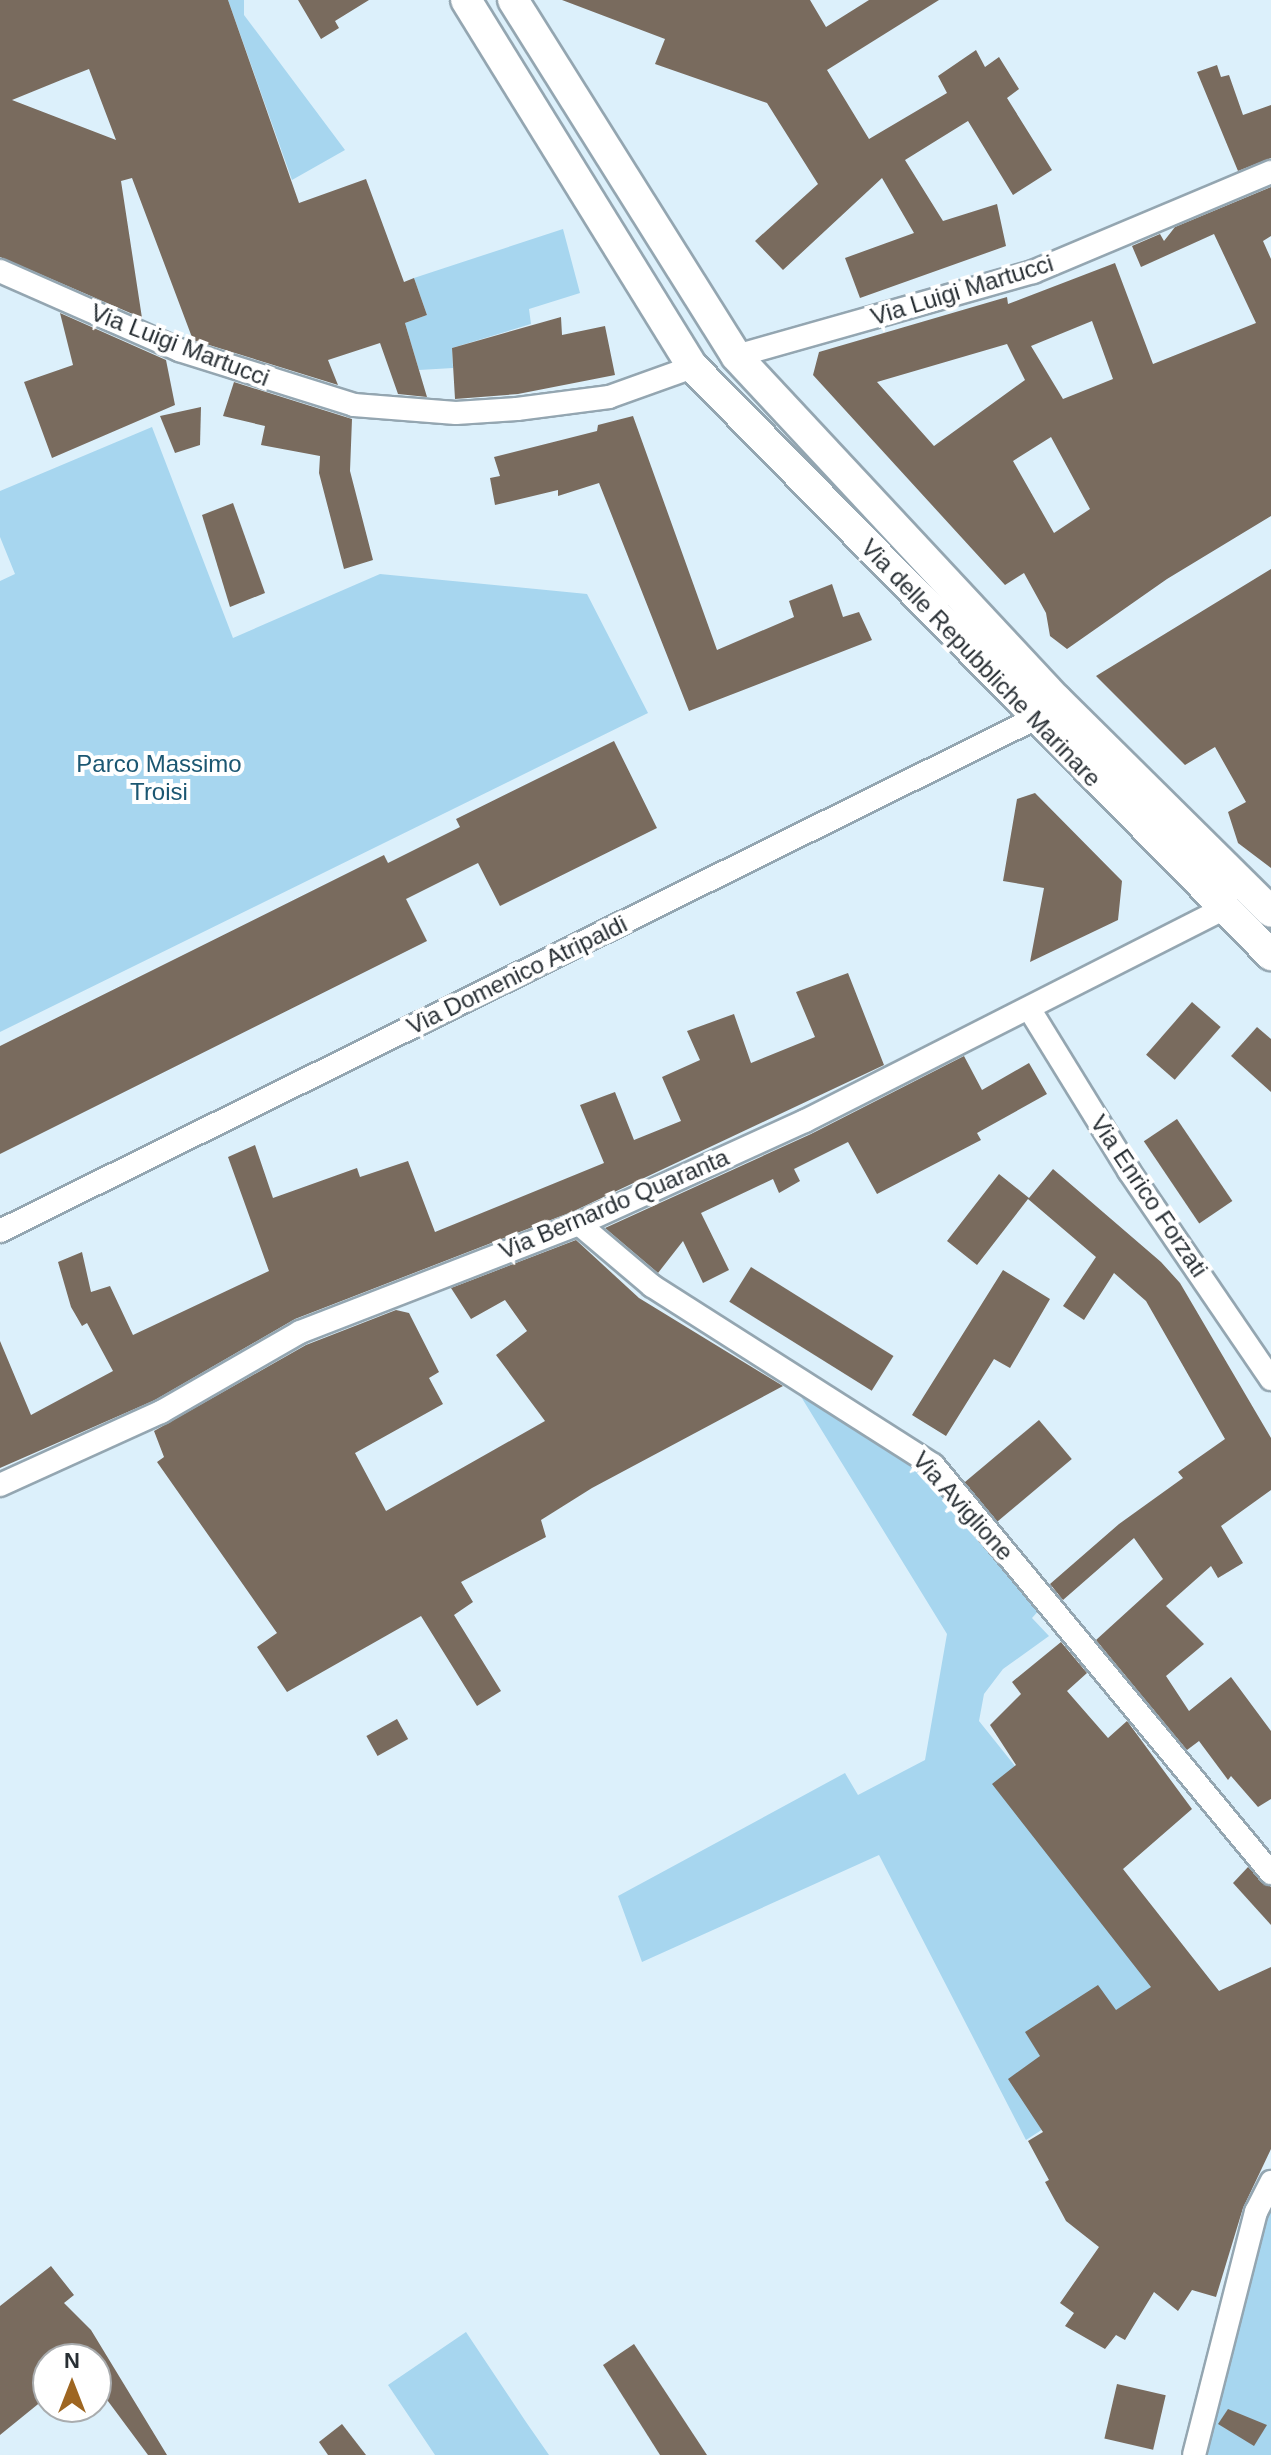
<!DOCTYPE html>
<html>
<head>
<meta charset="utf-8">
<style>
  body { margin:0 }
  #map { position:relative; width:1271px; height:2455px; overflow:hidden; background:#dcf0fb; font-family:Arial,sans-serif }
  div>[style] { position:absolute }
  .green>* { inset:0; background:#a7d6ef }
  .building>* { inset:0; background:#796b5e; transform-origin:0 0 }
  .roads { filter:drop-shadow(2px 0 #94a6b1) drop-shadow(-2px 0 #94a6b1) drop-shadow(0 2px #94a6b1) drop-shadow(0 -2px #94a6b1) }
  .minor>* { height:22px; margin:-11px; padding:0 11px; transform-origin:11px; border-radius:11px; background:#fff }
  .secondary>* { height:30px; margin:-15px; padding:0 15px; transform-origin:15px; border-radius:15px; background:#fff }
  span { translate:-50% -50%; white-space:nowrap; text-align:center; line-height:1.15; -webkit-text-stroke:8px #fff; paint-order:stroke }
  .street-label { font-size:24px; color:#282f34 }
  .park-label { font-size:24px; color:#1b5772 }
  .north { position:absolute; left:32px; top:2343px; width:80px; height:80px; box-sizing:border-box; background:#fff; border:2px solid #a9acae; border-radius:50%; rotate:0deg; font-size:22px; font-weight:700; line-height:32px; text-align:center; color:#282f34 }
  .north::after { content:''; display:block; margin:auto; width:28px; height:36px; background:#9e6622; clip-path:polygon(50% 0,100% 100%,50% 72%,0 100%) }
</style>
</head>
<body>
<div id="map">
  <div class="green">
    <i style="clip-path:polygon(228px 0,244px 0,244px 15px,345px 150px,292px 180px)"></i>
    <i style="clip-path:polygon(563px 229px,580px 293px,529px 309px,531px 324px,452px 348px,453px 368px,419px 370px,405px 323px,427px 315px,414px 278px)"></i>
    <i style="clip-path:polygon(152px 427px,233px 638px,380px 574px,587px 594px,648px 713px,0 1032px,0 581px,15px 574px,0 537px,0 491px)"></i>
    <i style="clip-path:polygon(792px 1382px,900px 1450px,935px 1484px,1040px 1609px,1032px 1618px,1049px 1636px,1003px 1669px,984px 1694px,979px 1721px,1015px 1766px,1117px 1865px,1232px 2007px,1026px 2140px,879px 1855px,642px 1962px,618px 1896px,845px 1773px,858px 1795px,925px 1760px,947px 1634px)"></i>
    <i style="clip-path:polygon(1271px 2208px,1271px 2455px,1202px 2455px,1265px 2220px)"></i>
    <i style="clip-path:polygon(466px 2332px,526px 2422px,549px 2455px,435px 2455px,388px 2385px)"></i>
  </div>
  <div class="building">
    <i style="clip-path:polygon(evenodd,0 0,228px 0,299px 203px,366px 179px,404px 282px,414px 278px,427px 315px,405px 323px,427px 397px,398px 394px,380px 343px,328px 360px,338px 385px,193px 340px,132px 178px,121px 181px,142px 318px,0 257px,0 0,89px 69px,116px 140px,12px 100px,66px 78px,89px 69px)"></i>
    <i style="clip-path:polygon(298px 0,369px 0,335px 21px,339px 28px,321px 39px)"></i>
    <i style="clip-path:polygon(562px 0,810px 0,826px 27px,869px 0,939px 0,827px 70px,869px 139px,947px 93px,938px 76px,976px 50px,985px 67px,999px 57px,1019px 89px,1007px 98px,1052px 170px,1013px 195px,968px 121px,905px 160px,943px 221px,997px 204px,1006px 246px,860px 298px,845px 258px,914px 233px,882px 178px,783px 270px,755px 241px,818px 184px,767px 103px,655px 64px,665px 39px)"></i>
    <i style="clip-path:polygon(1217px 65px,1221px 77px,1229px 75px,1243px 115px,1271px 105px,1271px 158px,1238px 171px,1197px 72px)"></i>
    <i style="clip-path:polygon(evenodd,1271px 187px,1271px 236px,1263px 241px,1271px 259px,1271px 516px,1167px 579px,1067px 649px,1050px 636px,1046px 613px,1024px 573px,1005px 585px,813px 375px,819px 352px,1007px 297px,1008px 304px,1115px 263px,1153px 364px,1256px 323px,1214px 234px,1141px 267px,1132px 246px,1160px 234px,1164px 241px,1175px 227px,1271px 187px,1092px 321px,1113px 379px,1063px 399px,1031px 346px,1092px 321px,1271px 187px,1007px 344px,1025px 380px,934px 446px,877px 382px,1007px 344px,1271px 187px,1051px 437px,1090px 509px,1054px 533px,1013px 461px,1051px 437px)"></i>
    <i style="clip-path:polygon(60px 313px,166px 360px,175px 405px,52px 458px,24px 382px,73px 365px)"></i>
    <i style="clip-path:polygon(561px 317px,562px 335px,605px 326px,615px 375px,518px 394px,455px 399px,452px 348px)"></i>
    <i style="clip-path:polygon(234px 382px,352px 419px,350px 471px,373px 560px,344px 569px,319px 473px,320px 456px,261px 445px,265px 426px,223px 416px)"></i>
    <i style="clip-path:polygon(201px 407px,200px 445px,175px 453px,160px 416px)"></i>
    <i style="clip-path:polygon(633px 416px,717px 650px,794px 617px,789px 601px,832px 584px,843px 617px,859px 612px,872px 640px,689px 711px,599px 483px,558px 496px,558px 490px,495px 505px,490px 478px,500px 476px,494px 457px,597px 431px,598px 425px)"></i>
    <i style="clip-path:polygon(233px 503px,265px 593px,230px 607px,202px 515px)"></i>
    <i style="clip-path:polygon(1271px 569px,1271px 868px,1238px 843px,1228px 812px,1246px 802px,1215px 747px,1185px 765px,1096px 676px)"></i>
    <i style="clip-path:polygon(614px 741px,657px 828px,500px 906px,478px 863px,406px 899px,427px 941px,0 1154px,0 1046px,384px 855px,388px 863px,460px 827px,456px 819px)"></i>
    <i style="clip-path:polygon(1035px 793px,1122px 881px,1118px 920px,1030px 962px,1044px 888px,1003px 881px,1017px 799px)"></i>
    <i style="clip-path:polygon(848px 973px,884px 1065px,574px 1211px,295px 1319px,155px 1400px,0 1468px,0 1341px,31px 1415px,113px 1371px,87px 1323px,82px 1326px,71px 1307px,58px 1262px,82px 1252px,91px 1292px,110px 1286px,133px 1335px,269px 1271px,228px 1157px,255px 1145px,273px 1198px,357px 1168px,360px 1177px,408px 1161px,435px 1232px,604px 1163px,580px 1105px,615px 1092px,634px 1140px,681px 1121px,662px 1077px,700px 1060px,687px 1031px,734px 1014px,751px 1063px,815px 1037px,796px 992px)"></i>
    <i style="left:1192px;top:1002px;width:38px;height:70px;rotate:41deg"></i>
    <i style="clip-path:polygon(1257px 1027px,1271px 1039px,1271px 1092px,1231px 1056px)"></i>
    <i style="clip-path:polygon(964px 1056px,982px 1090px,1029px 1063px,1047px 1094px,977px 1133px,981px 1140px,877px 1194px,848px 1142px,794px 1169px,800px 1181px,779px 1193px,773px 1179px,701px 1213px,729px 1270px,703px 1283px,683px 1241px,658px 1273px,605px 1228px,811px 1134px)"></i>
    <i style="left:1177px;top:1119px;width:99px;height:40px;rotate:56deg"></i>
    <i style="clip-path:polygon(1053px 1169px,1161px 1262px,1180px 1283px,1271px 1438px,1271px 1490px,1221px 1526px,1243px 1563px,1218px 1578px,1211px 1566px,1166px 1606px,1204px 1644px,1166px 1676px,1189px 1711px,1231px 1677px,1271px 1731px,1271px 1799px,1258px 1807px,1231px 1776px,1228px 1780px,1199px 1741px,1187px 1750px,1096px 1640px,1163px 1579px,1134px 1538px,1063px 1600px,1050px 1584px,1119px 1524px,1183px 1478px,1178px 1472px,1225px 1439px,1146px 1301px,1114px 1273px,1084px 1320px,1063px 1306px,1096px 1257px,1028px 1199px,977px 1265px,947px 1241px,999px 1174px,1029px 1198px)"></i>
    <i style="clip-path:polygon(576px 1240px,639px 1298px,783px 1386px,592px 1488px,541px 1520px,546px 1537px,461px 1582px,473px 1602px,454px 1615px,501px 1691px,477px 1706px,421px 1616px,287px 1692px,257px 1647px,277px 1633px,157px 1462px,164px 1457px,154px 1431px,306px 1345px,396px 1310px,409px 1313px,439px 1372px,429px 1378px,443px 1404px,355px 1453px,386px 1511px,545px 1421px,496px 1355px,527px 1331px,505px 1300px,471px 1319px,451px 1288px)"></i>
    <i style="left:751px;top:1267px;width:168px;height:41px;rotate:32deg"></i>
    <i style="clip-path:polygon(1003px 1270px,1050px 1299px,1010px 1368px,994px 1359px,946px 1436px,912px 1415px)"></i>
    <i style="left:1039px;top:1420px;width:51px;height:97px;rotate:50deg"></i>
    <i style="clip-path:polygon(1061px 1642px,1087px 1673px,1067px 1691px,1108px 1738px,1127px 1721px,1192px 1809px,1123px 1869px,1219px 1991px,1271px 1967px,1271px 2149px,1243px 2208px,1216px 2297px,1192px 2290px,1178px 2311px,1154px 2292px,1125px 2340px,1116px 2335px,1105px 2349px,1065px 2326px,1074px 2313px,1060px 2303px,1099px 2247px,1066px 2221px,1045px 2182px,1049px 2180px,1028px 2141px,1043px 2132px,1008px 2079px,1040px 2056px,1025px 2032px,1098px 1985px,1116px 2010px,1151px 1987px,992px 1784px,1016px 1765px,990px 1725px,1021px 1694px,1012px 1682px)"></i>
    <i style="left:397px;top:1719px;width:23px;height:35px;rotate:61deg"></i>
    <i style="clip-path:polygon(1248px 1867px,1271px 1887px,1271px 1925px,1233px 1883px)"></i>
    <i style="clip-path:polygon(51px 2266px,74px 2295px,64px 2303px,91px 2330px,167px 2455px,148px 2455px,96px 2385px,96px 2359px,48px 2359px,48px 2396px,0 2435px,0 2306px)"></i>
    <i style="clip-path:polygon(634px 2344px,707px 2455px,660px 2455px,603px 2365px)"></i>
    <i style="left:1117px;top:2384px;width:50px;height:56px;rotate:13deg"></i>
    <i style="clip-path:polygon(1228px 2409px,1267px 2425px,1254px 2446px,1218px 2424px)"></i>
    <i style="clip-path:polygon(342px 2424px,366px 2455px,328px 2455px,319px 2442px)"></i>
  </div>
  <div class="roads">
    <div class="minor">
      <i style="left:0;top:271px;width:196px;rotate:23.8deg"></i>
      <i style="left:179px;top:350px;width:183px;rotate:17.4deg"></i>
      <i style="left:354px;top:405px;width:102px;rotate:4.5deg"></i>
      <i style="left:456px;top:413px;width:61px;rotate:-3.8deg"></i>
      <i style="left:517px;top:409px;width:93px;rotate:-7.4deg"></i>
      <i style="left:609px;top:397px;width:89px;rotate:-19.7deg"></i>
      <i style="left:736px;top:356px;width:309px;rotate:-15.8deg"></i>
      <i style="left:1033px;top:272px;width:258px;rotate:-22.8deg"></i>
      <i style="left:1030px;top:1010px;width:189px;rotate:58.4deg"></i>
      <i style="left:1129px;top:1171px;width:252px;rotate:55.7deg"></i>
      <i style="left:579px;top:1224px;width:96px;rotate:40.3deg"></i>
      <i style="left:652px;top:1286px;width:333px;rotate:32.5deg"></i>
      <i style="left:933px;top:1465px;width:530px;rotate:50.36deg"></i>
      <i style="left:0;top:1231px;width:1154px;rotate:-26.34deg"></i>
      <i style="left:0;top:1485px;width:177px;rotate:-24.4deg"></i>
      <i style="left:161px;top:1412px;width:160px;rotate:-29.9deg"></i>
      <i style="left:300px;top:1332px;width:299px;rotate:-21.2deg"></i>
      <i style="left:579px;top:1224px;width:248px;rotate:-24.5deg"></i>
      <i style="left:805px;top:1121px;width:469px;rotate:-26.9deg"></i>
      <i style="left:1194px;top:2455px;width:251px;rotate:-75.7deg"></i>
      <i style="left:1256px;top:2212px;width:34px;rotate:-63deg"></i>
    </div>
    <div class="secondary">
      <i style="left:466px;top:0;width:432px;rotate:58.3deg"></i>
      <i style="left:693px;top:367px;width:825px;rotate:45.49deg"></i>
      <i style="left:513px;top:0;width:420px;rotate:57.9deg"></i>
      <i style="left:736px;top:356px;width:471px;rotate:47deg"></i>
      <i style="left:1057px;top:700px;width:301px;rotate:44.7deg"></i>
    </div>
  </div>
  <div class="street-label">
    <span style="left:962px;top:290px;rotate:-17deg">Via Luigi Martucci</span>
    <span style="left:180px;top:345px;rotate:21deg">Via Luigi Martucci</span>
    <span style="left:981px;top:663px;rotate:46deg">Via delle Repubbliche Marinare</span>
    <span style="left:517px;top:975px;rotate:-26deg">Via Domenico Atripaldi</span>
    <span style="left:1149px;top:1196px;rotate:56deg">Via Enrico Forzati</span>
    <span style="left:614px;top:1204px;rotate:-23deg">Via Bernardo Quaranta</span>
    <span style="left:963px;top:1506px;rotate:48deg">Via Aviglione</span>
  </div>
  <div class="park-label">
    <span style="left:159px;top:778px">Parco Massimo<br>Troisi</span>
  </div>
  <div class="north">N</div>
</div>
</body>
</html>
